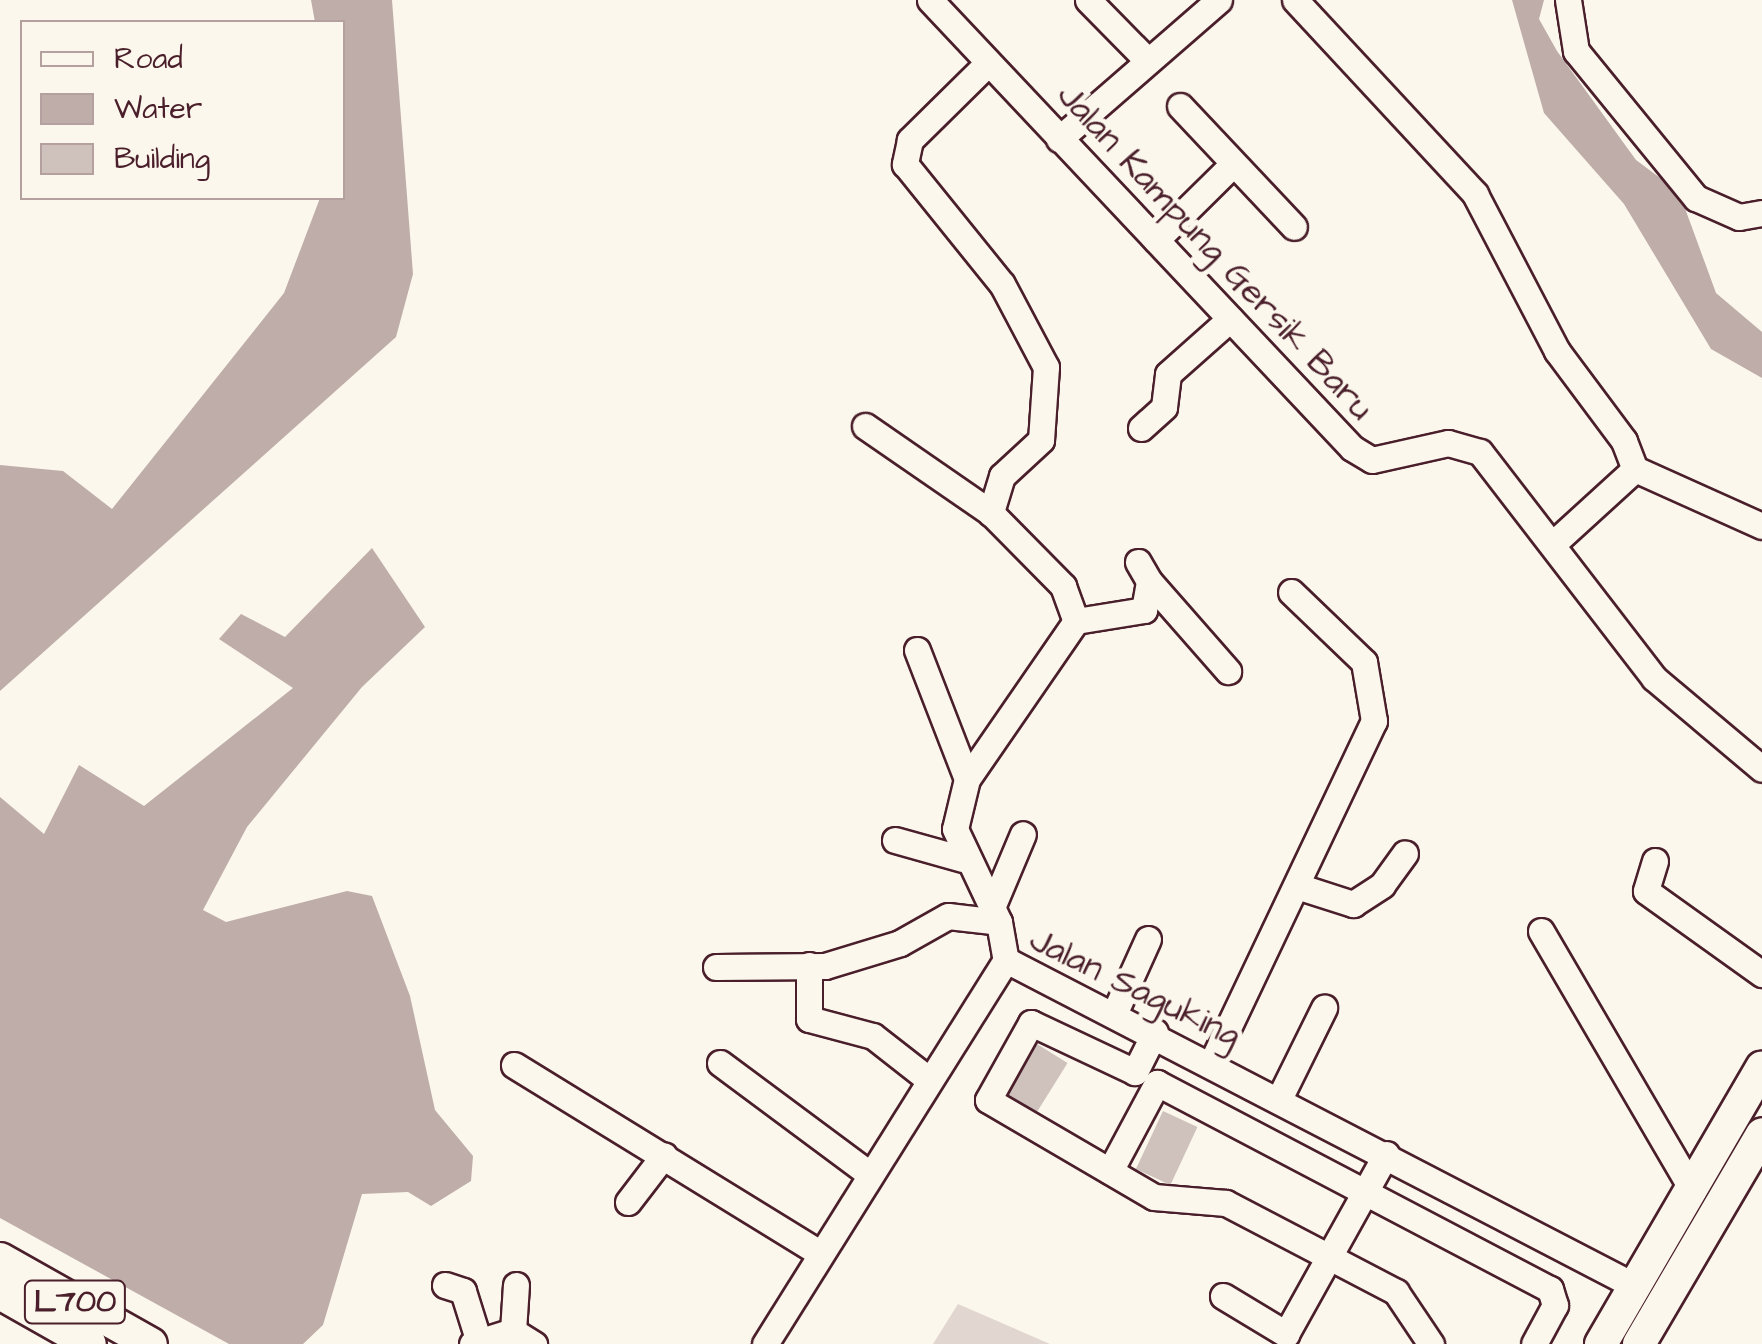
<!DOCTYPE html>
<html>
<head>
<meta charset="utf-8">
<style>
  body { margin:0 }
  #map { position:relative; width:1762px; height:1344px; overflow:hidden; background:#fbf7ec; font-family:"Architects Daughter",sans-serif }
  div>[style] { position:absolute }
  .green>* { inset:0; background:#e2d7d0 }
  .water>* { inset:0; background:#bfadaa }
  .building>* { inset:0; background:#cfc2bc; transform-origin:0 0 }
  .roads { filter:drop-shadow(2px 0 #4a1f2b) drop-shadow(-2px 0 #4a1f2b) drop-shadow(0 2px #4a1f2b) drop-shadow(0 -2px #4a1f2b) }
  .minor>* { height:25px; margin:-12.5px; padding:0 12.5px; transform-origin:12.5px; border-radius:12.5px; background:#fbf7ec }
  .major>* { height:32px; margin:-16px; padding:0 16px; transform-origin:16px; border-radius:16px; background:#fbf7ec }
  span { translate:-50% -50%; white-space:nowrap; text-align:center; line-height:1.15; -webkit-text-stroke:10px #fbf7ec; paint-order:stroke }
  .shield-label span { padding:2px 8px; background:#fbf7ec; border:2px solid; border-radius:8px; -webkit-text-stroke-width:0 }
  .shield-label { font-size:32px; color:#4a1f2b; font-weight:700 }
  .street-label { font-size:35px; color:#4a1f2b }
  .legend { position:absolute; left:20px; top:20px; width:325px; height:180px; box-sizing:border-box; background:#fbf7ec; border:2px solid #b4a19f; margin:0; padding:12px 18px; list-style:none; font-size:30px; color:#4a1f2b }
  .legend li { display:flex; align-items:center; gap:20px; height:50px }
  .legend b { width:50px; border:2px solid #b4a19f }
</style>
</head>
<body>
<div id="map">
  <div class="green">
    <i style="clip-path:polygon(958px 1304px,1050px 1344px,933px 1344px)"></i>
  </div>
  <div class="water">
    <i style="clip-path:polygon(311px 0,392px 0,413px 274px,396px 337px,0 691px,0 465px,63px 471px,112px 509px,284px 293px,320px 198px,342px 198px,342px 22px,315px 22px)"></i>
    <i style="clip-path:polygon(1512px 0,1544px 0,1539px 19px,1557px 51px,1636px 160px,1679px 192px,1716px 293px,1762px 332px,1762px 378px,1711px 349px,1624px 204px,1544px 113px)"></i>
    <i style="clip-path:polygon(372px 548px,425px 627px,362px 687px,247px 827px,203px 910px,226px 922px,347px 891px,372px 896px,410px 996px,435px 1110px,473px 1156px,471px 1181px,431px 1206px,408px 1192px,362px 1194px,323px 1325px,303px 1344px,229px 1344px,0 1218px,0 797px,44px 834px,79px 765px,144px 806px,293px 688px,219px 639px,241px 614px,285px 637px)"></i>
  </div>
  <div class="building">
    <i style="left:1037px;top:1044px;width:36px;height:58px;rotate:32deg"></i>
    <i style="left:1163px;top:1111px;width:38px;height:64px;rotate:25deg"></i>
  </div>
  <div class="roads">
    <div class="minor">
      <i style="left:930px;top:0;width:615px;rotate:46.71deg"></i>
      <i style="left:1352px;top:448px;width:23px;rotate:31deg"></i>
      <i style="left:1372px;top:460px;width:78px;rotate:-12.6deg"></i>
      <i style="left:1448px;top:443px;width:33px;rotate:16deg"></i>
      <i style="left:1480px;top:452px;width:285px;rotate:52.4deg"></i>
      <i style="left:1654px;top:678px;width:141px;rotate:40.1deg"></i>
      <i style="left:1088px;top:0;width:80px;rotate:45.5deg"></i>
      <i style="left:1295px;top:0;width:265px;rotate:47.1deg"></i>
      <i style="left:1475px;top:194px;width:177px;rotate:62.4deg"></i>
      <i style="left:1557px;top:351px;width:112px;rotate:53.3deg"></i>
      <i style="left:1624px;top:441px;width:30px;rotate:69deg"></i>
      <i style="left:1635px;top:469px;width:108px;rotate:137.6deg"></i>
      <i style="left:1568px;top:0;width:52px;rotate:81.1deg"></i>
      <i style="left:1576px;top:51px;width:190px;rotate:50.8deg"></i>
      <i style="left:1696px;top:198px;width:47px;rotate:23.8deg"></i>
      <i style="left:1739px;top:217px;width:23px;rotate:-10deg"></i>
      <i style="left:988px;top:63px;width:110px;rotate:135.4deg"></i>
      <i style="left:910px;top:140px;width:25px;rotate:102deg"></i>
      <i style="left:905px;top:164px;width:154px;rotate:51.1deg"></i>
      <i style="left:1002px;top:284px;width:94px;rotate:62.1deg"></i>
      <i style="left:1046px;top:367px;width:73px;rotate:93.9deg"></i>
      <i style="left:1041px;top:440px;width:53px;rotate:137.3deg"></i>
      <i style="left:1002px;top:476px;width:39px;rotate:107deg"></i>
      <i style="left:991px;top:513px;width:103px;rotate:45.4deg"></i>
      <i style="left:1063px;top:586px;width:37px;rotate:70deg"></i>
      <i style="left:1076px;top:621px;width:192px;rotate:124.6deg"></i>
      <i style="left:967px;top:779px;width:51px;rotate:103.5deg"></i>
      <i style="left:955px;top:829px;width:103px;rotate:64.7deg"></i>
      <i style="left:999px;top:922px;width:39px;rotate:80deg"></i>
      <i style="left:1180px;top:106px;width:166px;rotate:46.7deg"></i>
      <i style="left:1059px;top:139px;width:212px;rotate:-41deg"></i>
      <i style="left:1156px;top:240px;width:108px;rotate:-44.6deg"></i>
      <i style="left:865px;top:426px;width:153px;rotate:34.6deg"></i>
      <i style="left:1141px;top:428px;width:31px;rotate:-42deg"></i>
      <i style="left:1164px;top:407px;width:33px;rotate:-83deg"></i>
      <i style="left:1168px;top:374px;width:83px;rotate:-41.6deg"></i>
      <i style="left:1635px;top:469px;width:139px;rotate:24.2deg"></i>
      <i style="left:1149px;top:581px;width:120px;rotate:48.7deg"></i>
      <i style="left:1076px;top:621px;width:69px;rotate:-9.2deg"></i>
      <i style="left:1144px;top:610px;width:29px;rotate:-80deg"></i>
      <i style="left:1149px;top:581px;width:22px;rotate:-120deg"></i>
      <i style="left:917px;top:650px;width:138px;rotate:68.8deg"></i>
      <i style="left:895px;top:840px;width:71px;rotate:15.6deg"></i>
      <i style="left:1655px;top:861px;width:31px;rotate:107deg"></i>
      <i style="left:1646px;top:891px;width:143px;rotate:35.6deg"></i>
      <i style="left:1300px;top:887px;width:56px;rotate:17.8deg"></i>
      <i style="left:1353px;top:904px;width:35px;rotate:-33deg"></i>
      <i style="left:1382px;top:885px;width:39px;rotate:-54deg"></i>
      <i style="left:991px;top:910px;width:82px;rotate:-67.2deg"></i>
      <i style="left:1541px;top:931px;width:301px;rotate:59.7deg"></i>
      <i style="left:1006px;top:960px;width:708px;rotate:27.4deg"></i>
      <i style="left:809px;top:965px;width:54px;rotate:90deg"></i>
      <i style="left:809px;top:1019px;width:66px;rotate:14.9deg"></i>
      <i style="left:873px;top:1036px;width:70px;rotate:38deg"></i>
      <i style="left:716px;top:967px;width:109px;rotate:-0.5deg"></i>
      <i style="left:825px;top:966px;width:78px;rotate:-17deg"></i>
      <i style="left:900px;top:943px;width:55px;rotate:-29.4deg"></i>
      <i style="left:948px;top:916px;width:51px;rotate:6.7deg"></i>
      <i style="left:1115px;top:1012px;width:80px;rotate:-65.7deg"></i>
      <i style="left:1155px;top:1032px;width:45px;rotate:116.6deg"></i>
      <i style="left:1135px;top:1072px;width:115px;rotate:-154.8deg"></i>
      <i style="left:1031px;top:1023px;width:88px;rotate:119.2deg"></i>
      <i style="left:988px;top:1100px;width:192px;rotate:30.3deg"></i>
      <i style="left:1154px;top:1197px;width:72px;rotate:4.8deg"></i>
      <i style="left:1226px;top:1203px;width:192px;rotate:27.6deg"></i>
      <i style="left:1396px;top:1292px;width:63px;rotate:56.1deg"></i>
      <i style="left:720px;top:1063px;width:184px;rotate:36.6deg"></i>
      <i style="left:1211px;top:1064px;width:380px;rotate:-64.6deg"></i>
      <i style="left:1374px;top:721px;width:60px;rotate:-99.6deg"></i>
      <i style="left:1364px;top:662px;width:101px;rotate:-136.2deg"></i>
      <i style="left:514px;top:1065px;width:359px;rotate:31.6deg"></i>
      <i style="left:1279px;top:1099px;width:102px;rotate:-63.7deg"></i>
      <i style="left:1110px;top:1171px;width:100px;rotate:-61.9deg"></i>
      <i style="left:1157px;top:1083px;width:444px;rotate:27.7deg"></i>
      <i style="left:1550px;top:1289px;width:17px;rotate:73deg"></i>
      <i style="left:1555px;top:1305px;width:44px;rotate:118.3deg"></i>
      <i style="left:628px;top:1202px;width:59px;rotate:-52.5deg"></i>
      <i style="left:445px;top:1285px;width:19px;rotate:18deg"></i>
      <i style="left:463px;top:1291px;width:50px;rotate:72.6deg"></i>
      <i style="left:1223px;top:1296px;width:74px;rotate:31.1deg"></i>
      <i style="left:1286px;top:1334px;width:206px;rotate:-60.9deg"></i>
      <i style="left:513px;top:1331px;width:46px;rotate:-86.3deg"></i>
      <i style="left:472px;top:1344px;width:43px;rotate:-17.6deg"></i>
      <i style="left:513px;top:1331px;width:25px;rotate:32deg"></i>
      <i style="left:765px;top:1344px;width:453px;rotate:-57.9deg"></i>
    </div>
    <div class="major">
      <i style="left:0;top:1259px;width:173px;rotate:29.4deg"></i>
      <i style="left:0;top:1293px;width:103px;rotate:29.5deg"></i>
      <i style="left:1601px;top:1344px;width:320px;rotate:-59.8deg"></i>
      <i style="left:1639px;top:1344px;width:243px;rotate:-59.6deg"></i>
    </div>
  </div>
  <div class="shield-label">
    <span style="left:75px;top:1302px">L700</span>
  </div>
  <div class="street-label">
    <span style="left:1215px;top:252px;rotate:47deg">Jalan Kampung Gersik Baru</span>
    <span style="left:1135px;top:988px;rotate:26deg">Jalan Saguking</span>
  </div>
  <ul class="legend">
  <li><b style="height:12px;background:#fbf7ec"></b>Road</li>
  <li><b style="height:28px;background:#bfadaa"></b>Water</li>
  <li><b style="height:28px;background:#cfc2bc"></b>Building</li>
  </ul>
</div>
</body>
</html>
